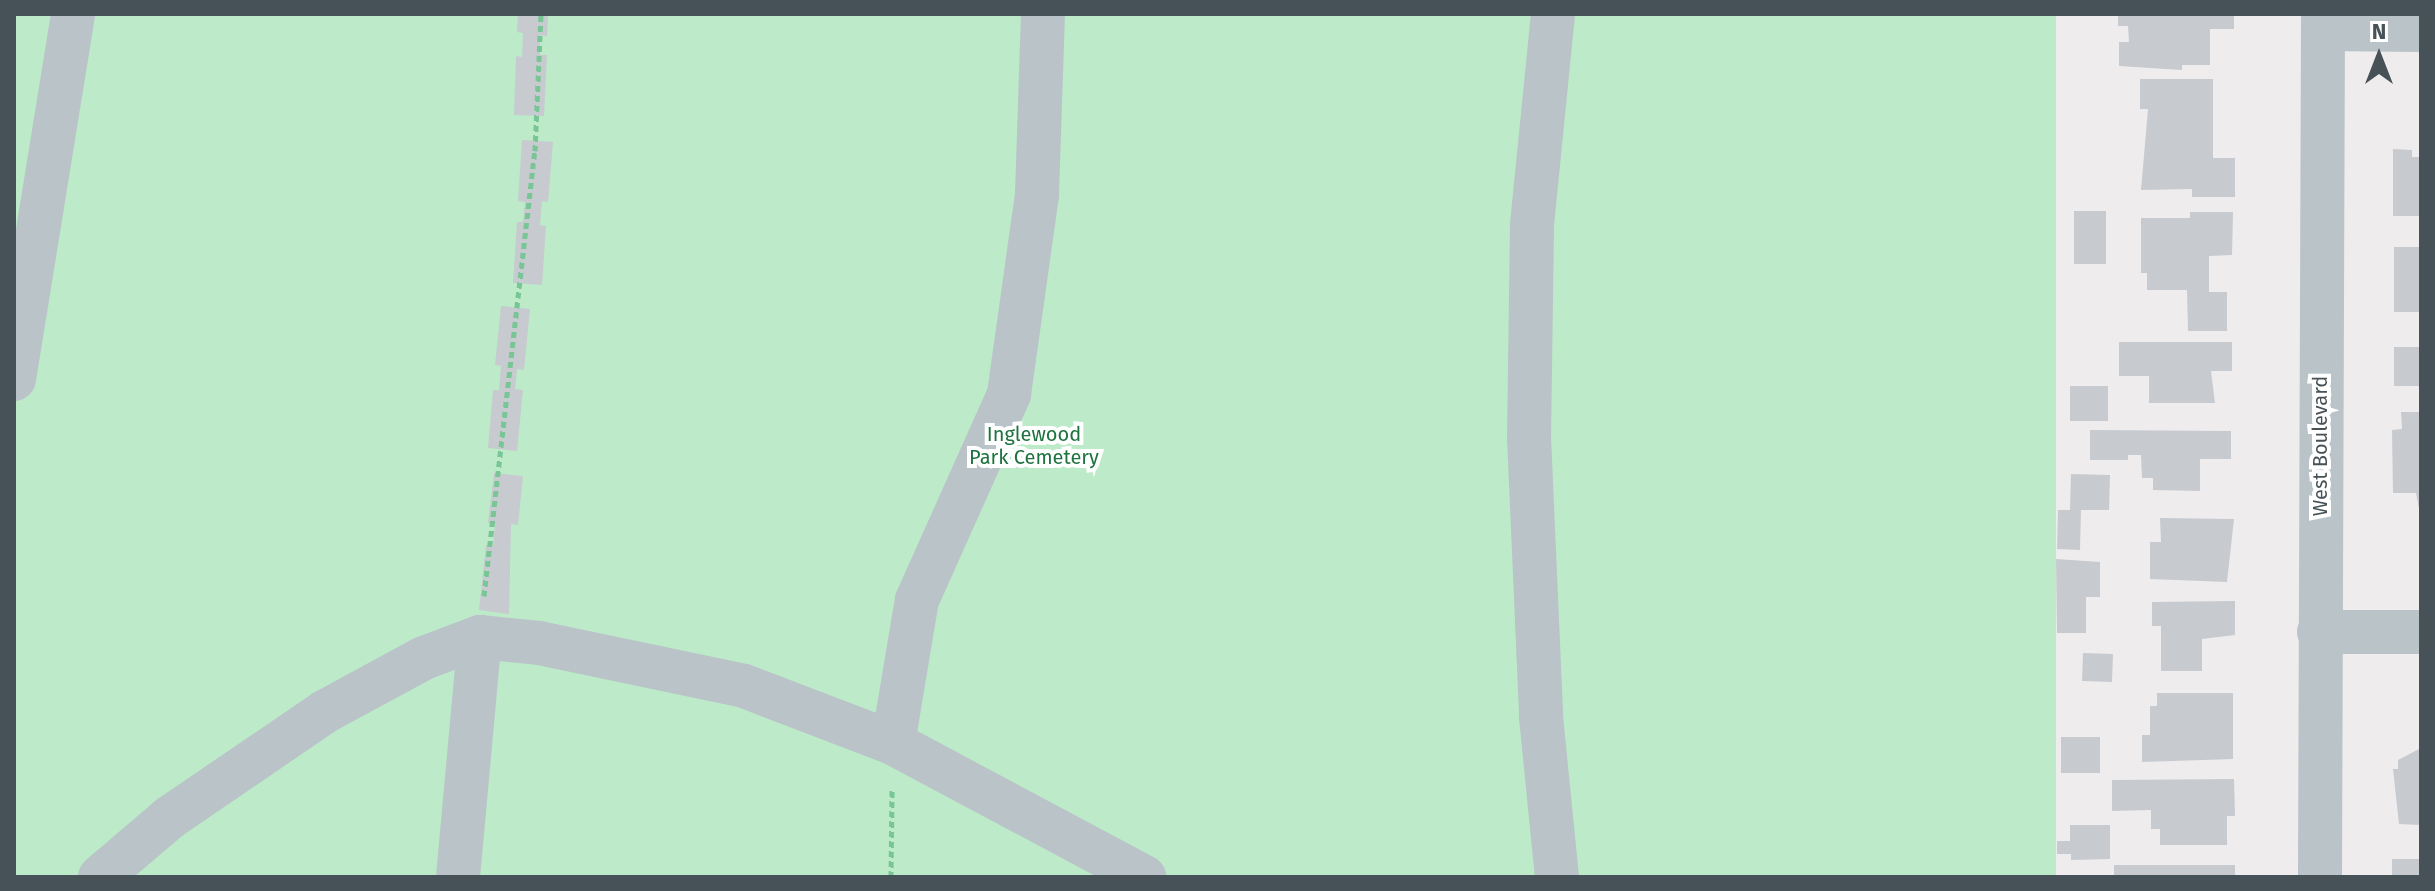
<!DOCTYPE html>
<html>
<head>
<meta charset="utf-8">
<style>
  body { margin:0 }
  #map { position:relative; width:2435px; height:891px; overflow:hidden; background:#efeced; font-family:"Fira Sans",sans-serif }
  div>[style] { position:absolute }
  .green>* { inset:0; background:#bdeac9; transform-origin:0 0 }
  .building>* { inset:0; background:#c7cacf; transform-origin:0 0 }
  .path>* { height:5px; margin-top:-2.5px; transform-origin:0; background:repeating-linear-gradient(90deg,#78c596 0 6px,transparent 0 10px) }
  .minor>* { height:44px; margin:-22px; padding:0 22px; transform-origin:22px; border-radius:22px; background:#b9c3c8 }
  span { translate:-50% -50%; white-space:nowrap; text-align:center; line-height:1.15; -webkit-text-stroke:8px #fff; paint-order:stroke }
  .park-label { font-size:20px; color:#1d733e }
  .street-label { font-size:20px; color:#465258 }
  .frame { position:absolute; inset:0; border:16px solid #465258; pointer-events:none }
  .north { position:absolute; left:2339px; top:16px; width:80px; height:80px; -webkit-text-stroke:6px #fff; paint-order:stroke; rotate:0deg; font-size:22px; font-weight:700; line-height:32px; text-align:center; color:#465258 }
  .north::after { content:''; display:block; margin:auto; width:28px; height:36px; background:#465258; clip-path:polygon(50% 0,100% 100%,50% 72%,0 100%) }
</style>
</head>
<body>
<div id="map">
  <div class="green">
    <i style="left:14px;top:14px;width:2042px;height:863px"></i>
  </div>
  <div class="building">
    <i style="clip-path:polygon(518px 14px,548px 14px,547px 36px,540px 35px,540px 55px,547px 55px,544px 116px,514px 115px,516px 56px,522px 57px,523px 33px,517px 32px)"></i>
    <i style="clip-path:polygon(2118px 14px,2234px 14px,2234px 29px,2210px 29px,2210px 65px,2182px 65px,2182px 70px,2119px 66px,2119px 42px,2129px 42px,2128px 26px,2118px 26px)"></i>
    <i style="clip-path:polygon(2140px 79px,2213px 79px,2213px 158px,2235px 158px,2235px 197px,2192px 197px,2192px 189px,2141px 190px,2148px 109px,2140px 109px)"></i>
    <i style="clip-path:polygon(522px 140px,553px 142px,548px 202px,542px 201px,540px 225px,546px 226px,542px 285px,513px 283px,517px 222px,523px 222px,525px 202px,518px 201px)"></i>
    <i style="clip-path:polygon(2393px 149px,2412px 150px,2412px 157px,2421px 157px,2421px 216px,2393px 216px)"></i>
    <i style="left:2074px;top:211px;width:32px;height:53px"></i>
    <i style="clip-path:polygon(2190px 212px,2233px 212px,2232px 255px,2209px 256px,2209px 292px,2227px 292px,2227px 331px,2188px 331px,2187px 290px,2147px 290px,2147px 273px,2141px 273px,2141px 218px,2190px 218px)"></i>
    <i style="left:2394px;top:247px;width:27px;height:65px"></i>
    <i style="clip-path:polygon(501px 306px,530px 309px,524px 370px,517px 369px,515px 389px,523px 390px,517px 451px,488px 448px,493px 390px,499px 390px,501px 366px,495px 365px)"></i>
    <i style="clip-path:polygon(2119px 342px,2232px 342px,2232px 371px,2211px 371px,2215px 403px,2149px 403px,2149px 376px,2119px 376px)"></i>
    <i style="left:2394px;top:347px;width:27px;height:39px"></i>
    <i style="left:2070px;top:386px;width:38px;height:35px"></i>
    <i style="clip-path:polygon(2401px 412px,2421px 412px,2421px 519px,2416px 493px,2393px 493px,2392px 430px,2402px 429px)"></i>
    <i style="clip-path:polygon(2090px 430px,2231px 431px,2231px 459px,2200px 459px,2200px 491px,2153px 490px,2153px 478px,2142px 478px,2141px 455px,2128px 455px,2128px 460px,2090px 460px)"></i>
    <i style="clip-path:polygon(494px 473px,523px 476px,518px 525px,511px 524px,509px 614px,479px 610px,486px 545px,493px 546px,495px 524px,488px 523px)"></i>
    <i style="clip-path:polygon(2071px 474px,2110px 475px,2109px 510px,2081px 510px,2080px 550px,2057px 549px,2058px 510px,2070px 510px)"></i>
    <i style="clip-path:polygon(2160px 518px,2234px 519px,2227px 582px,2150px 579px,2150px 542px,2161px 542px)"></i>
    <i style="clip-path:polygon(2056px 559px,2100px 562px,2100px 597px,2086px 597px,2086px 633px,2057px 633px)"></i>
    <i style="clip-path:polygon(2235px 601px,2235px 635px,2202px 639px,2202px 671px,2161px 671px,2161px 626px,2152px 626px,2152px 602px)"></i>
    <i style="left:2083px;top:653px;width:30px;height:28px;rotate:2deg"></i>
    <i style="clip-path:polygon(2157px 693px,2233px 693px,2233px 759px,2142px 762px,2142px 735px,2150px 735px,2150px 706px,2157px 706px)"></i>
    <i style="left:2061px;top:737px;width:39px;height:36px"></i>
    <i style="clip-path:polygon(2421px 748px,2421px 825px,2399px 824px,2393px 769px,2398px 769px,2398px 760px)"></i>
    <i style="clip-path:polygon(2234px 779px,2235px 816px,2227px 816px,2227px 845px,2160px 845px,2160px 829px,2151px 829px,2151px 810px,2112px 811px,2112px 780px)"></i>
    <i style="clip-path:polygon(2070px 825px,2110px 825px,2110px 859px,2071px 860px,2071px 854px,2057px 854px,2057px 841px,2070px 841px)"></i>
    <i style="left:2392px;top:859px;width:29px;height:18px"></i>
    <i style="left:2235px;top:865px;width:12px;height:121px;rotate:90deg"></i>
  </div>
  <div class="path">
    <i style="left:484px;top:596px;width:448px;rotate:-83.5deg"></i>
    <i style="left:535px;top:151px;width:137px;rotate:-87.5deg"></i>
    <i style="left:891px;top:877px;width:87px;rotate:-89.3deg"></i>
  </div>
  <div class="minor">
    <i style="left:1553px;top:14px;width:212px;rotate:95.7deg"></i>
    <i style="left:1532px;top:225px;width:212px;rotate:90.8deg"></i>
    <i style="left:1529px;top:437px;width:280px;rotate:87.5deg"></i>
    <i style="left:1541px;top:717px;width:161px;rotate:84.3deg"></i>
    <i style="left:2323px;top:29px;width:98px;rotate:0.6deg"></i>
    <i style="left:14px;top:379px;width:370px;rotate:-80.8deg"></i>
    <i style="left:2319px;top:632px;width:102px"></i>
    <i style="left:893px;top:743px;width:145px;rotate:-80.5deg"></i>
    <i style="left:917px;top:600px;width:226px;rotate:-65.9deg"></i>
    <i style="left:1009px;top:394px;width:202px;rotate:-82deg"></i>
    <i style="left:1037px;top:194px;width:180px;rotate:-88.1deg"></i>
    <i style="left:100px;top:877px;width:91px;rotate:-40.5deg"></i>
    <i style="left:169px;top:818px;width:190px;rotate:-34.3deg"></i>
    <i style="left:326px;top:711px;width:111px;rotate:-28.4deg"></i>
    <i style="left:424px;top:658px;width:60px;rotate:-20.6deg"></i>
    <i style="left:480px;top:637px;width:59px;rotate:5.8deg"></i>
    <i style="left:539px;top:643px;width:209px;rotate:11.8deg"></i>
    <i style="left:744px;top:686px;width:160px;rotate:20.9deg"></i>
    <i style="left:893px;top:743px;width:285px;rotate:28.1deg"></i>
    <i style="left:458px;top:877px;width:241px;rotate:-84.8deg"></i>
    <i style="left:2320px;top:877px;width:863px;rotate:-89.8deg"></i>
  </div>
  <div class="park-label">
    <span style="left:1034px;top:446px">Inglewood<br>Park Cemetery</span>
  </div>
  <div class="street-label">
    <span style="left:2320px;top:446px;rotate:-90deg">West Boulevard</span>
  </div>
  <div class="frame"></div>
  <div class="north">N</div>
</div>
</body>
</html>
